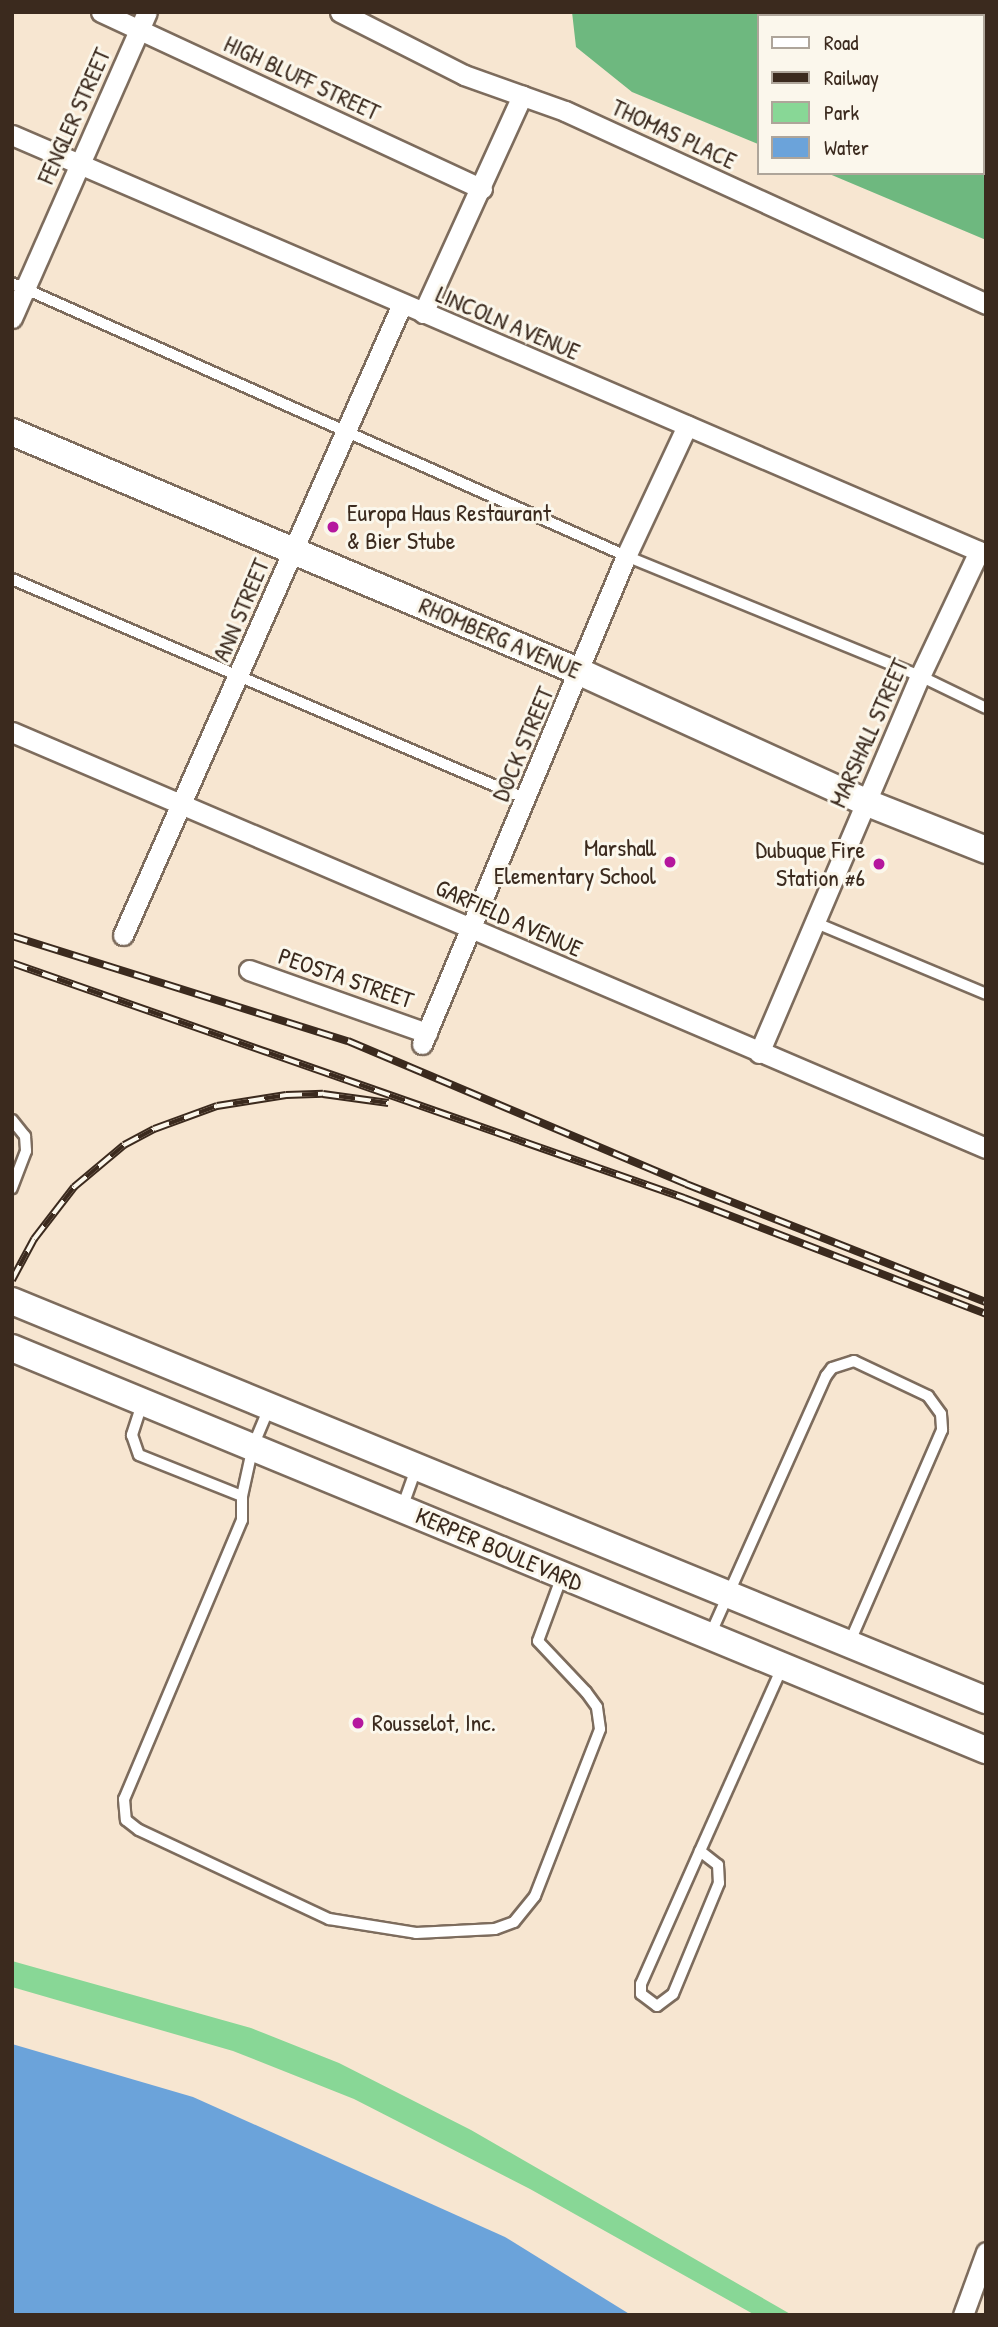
<!DOCTYPE html>
<html>
<head>
<meta charset="utf-8">
<style>
  body { margin:0 }
  #map { position:relative; width:998px; height:2327px; overflow:hidden; background:#f7e6d1; font-family:"Patrick Hand",sans-serif }
  div>[style] { position:absolute }
  .green>* { inset:0; background:#88d796 }
  .forest>* { inset:0; background:#6eb87f }
  .water>* { inset:0; background:#6ba3da }
  .roads { filter:drop-shadow(2px 0 #7d6c5d) drop-shadow(-2px 0 #7d6c5d) drop-shadow(0 2px #7d6c5d) drop-shadow(0 -2px #7d6c5d) }
  .lane>* { height:10px; margin:-5px; padding:0 5px; transform-origin:5px; border-radius:5px; background:#fff }
  .street>* { height:19px; margin:-9.5px; padding:0 9.5px; transform-origin:9.5px; border-radius:9.5px; background:#fff }
  .secondary>* { height:26px; margin:-13px; padding:0 13px; transform-origin:13px; border-radius:13px; background:#fff }
  .rail>* { height:8px; margin-top:-4px; transform-origin:0; background:repeating-linear-gradient(90deg,#fbf7ec 0 16px,#3b2a1e 0 32px); box-sizing:border-box; border-block:2px solid #3b2a1e }
  .dots>* { width:19px; height:19px; translate:-50% -50%; box-sizing:border-box; border:4px solid #fbf7ec; border-radius:50% }
  span { translate:-50% -50%; white-space:nowrap; text-align:center; line-height:1.15; -webkit-text-stroke:6px #fbf7ec; paint-order:stroke }
  .street-label { font-size:24px; color:#3b2a1e }
  .poi-label { font-size:24px; color:#3b2a1e }
  .left { translate:0 -50%; text-align:left }
  .right { translate:-100% -50%; text-align:right }
  .frame { position:absolute; inset:0; border:14px solid #3b2a1e; pointer-events:none }
  .legend { position:absolute; left:757px; top:14px; width:228px; height:161px; box-sizing:border-box; background:#fbf7ec; border:2px solid #aea59a; margin:0; padding:9px 12px; list-style:none; font-size:21px; color:#3b2a1e }
  .legend li { display:flex; align-items:center; gap:14px; height:35px }
  .legend b { width:35px; border:2px solid #aea59a }
</style>
</head>
<body>
<div id="map">
  <div class="green">
    <i style="clip-path:polygon(810px 12px,986px 12px,986px 119px,982px 16px)"></i>
    <i style="clip-path:polygon(12px 1961px,251px 2028px,339px 2063px,471px 2130px,792px 2315px,755px 2315px,530px 2189px,354px 2099px,233px 2051px,12px 1987px)"></i>
  </div>
  <div class="forest">
    <i style="clip-path:polygon(572px 12px,810px 12px,811px 16px,758px 16px,758px 144px,632px 92px,576px 47px)"></i>
    <i style="clip-path:polygon(982px 118px,986px 240px,827px 173px,982px 173px)"></i>
  </div>
  <div class="water">
    <i style="clip-path:polygon(12px 2044px,193px 2097px,505px 2237px,631px 2315px,12px 2315px)"></i>
  </div>
  <div class="roads">
    <div class="lane">
      <i style="left:12px;top:283px;width:672px;rotate:23.97deg"></i>
      <i style="left:626px;top:556px;width:318px;rotate:22.2deg"></i>
      <i style="left:920px;top:676px;width:73px;rotate:25.9deg"></i>
      <i style="left:12px;top:579px;width:559px;rotate:23.17deg"></i>
      <i style="left:814px;top:922px;width:186px;rotate:22.7deg"></i>
      <i style="left:12px;top:1120px;width:21px;rotate:51deg"></i>
      <i style="left:25px;top:1136px;width:15px;rotate:86deg"></i>
      <i style="left:26px;top:1151px;width:40px;rotate:111deg"></i>
      <i style="left:142px;top:1404px;width:33px;rotate:108deg"></i>
      <i style="left:132px;top:1435px;width:21px;rotate:71deg"></i>
      <i style="left:139px;top:1455px;width:111px;rotate:21.7deg"></i>
      <i style="left:269px;top:1408px;width:41px;rotate:112.8deg"></i>
      <i style="left:253px;top:1446px;width:51px;rotate:102.4deg"></i>
      <i style="left:242px;top:1496px;width:24px;rotate:90deg"></i>
      <i style="left:242px;top:1520px;width:303px;rotate:112.9deg"></i>
      <i style="left:124px;top:1799px;width:21px;rotate:85deg"></i>
      <i style="left:126px;top:1820px;width:16px;rotate:38deg"></i>
      <i style="left:139px;top:1830px;width:210px;rotate:25.1deg"></i>
      <i style="left:329px;top:1919px;width:88px;rotate:9.1deg"></i>
      <i style="left:416px;top:1933px;width:79px;rotate:-2.9deg"></i>
      <i style="left:495px;top:1929px;width:20px;rotate:-20deg"></i>
      <i style="left:514px;top:1922px;width:33px;rotate:-51deg"></i>
      <i style="left:535px;top:1896px;width:179px;rotate:-68.7deg"></i>
      <i style="left:600px;top:1729px;width:22px;rotate:-98deg"></i>
      <i style="left:597px;top:1707px;width:19px;rotate:-126deg"></i>
      <i style="left:586px;top:1692px;width:70px;rotate:-133.3deg"></i>
      <i style="left:538px;top:1641px;width:69px;rotate:-69.7deg"></i>
      <i style="left:402px;top:1508px;width:41px;rotate:-70.3deg"></i>
      <i style="left:711px;top:1633px;width:282px;rotate:-65.9deg"></i>
      <i style="left:826px;top:1376px;width:10px;rotate:-53deg"></i>
      <i style="left:832px;top:1368px;width:23px;rotate:-18deg"></i>
      <i style="left:854px;top:1361px;width:82px;rotate:25.3deg"></i>
      <i style="left:928px;top:1396px;width:22px;rotate:54deg"></i>
      <i style="left:941px;top:1414px;width:16px;rotate:86deg"></i>
      <i style="left:942px;top:1430px;width:231px;rotate:113.5deg"></i>
      <i style="left:700px;top:1851px;width:23px;rotate:38deg"></i>
      <i style="left:718px;top:1865px;width:18px;rotate:87deg"></i>
      <i style="left:719px;top:1883px;width:120px;rotate:112.5deg"></i>
      <i style="left:673px;top:1994px;width:20px;rotate:143deg"></i>
      <i style="left:657px;top:2006px;width:20px;rotate:-143deg"></i>
      <i style="left:641px;top:1994px;width:10px;rotate:-90deg"></i>
      <i style="left:641px;top:1984px;width:145px;rotate:-66.1deg"></i>
      <i style="left:700px;top:1851px;width:201px;rotate:-65.9deg"></i>
    </div>
    <div class="street">
      <i style="left:101px;top:12px;width:420px;rotate:24.9deg"></i>
      <i style="left:340px;top:12px;width:139px;rotate:26.9deg"></i>
      <i style="left:464px;top:75px;width:107px;rotate:19.6deg"></i>
      <i style="left:565px;top:111px;width:463px;rotate:24.6deg"></i>
      <i style="left:12px;top:135px;width:1060px;rotate:23.28deg"></i>
      <i style="left:423px;top:313px;width:239px;rotate:-65.5deg"></i>
      <i style="left:12px;top:318px;width:334px;rotate:-66.2deg"></i>
      <i style="left:12px;top:732px;width:1059px;rotate:23.13deg"></i>
      <i style="left:123px;top:935px;width:690px;rotate:-66.15deg"></i>
      <i style="left:249px;top:970px;width:189px;rotate:19.5deg"></i>
      <i style="left:422px;top:1044px;width:529px;rotate:-67.31deg"></i>
      <i style="left:626px;top:556px;width:144px;rotate:-64.9deg"></i>
      <i style="left:759px;top:1053px;width:410px;rotate:-66.9deg"></i>
      <i style="left:920px;top:676px;width:138px;rotate:-64.7deg"></i>
      <i style="left:963px;top:2315px;width:67px;rotate:-69.9deg"></i>
    </div>
    <div class="secondary">
      <i style="left:12px;top:432px;width:617px;rotate:22.91deg"></i>
      <i style="left:580px;top:672px;width:313px;rotate:24.5deg"></i>
      <i style="left:865px;top:802px;width:130px;rotate:21.6deg"></i>
      <i style="left:12px;top:1301px;width:1053px;rotate:22.28deg"></i>
      <i style="left:12px;top:1348px;width:1054px;rotate:22.43deg"></i>
    </div>
  </div>
  <div class="rail">
    <i style="left:12px;top:936px;width:352px;rotate:17.4deg"></i>
    <i style="left:348px;top:1041px;width:367px;rotate:22.9deg"></i>
    <i style="left:686px;top:1184px;width:322px;rotate:21.5deg"></i>
    <i style="left:12px;top:963px;width:712px;rotate:19.27deg"></i>
    <i style="left:684px;top:1198px;width:324px;rotate:21deg"></i>
    <i style="left:12px;top:1280px;width:47px;rotate:-61.8deg"></i>
    <i style="left:34px;top:1239px;width:66px;rotate:-52.4deg"></i>
    <i style="left:74px;top:1187px;width:65px;rotate:-40deg"></i>
    <i style="left:124px;top:1145px;width:34px;rotate:-28deg"></i>
    <i style="left:154px;top:1129px;width:67px;rotate:-20.1deg"></i>
    <i style="left:217px;top:1106px;width:70px;rotate:-9.1deg"></i>
    <i style="left:286px;top:1095px;width:37px;rotate:-2deg"></i>
    <i style="left:323px;top:1094px;width:66px;rotate:7.9deg"></i>
  </div>
  <div class="dots">
    <i style="left:333px;top:527px;background:#b5179e"></i>
    <i style="left:670px;top:862px;background:#b5179e"></i>
    <i style="left:879px;top:864px;background:#b5179e"></i>
    <i style="left:358px;top:1723px;background:#b5179e"></i>
  </div>
  <div class="street-label">
    <span style="left:302px;top:78px;rotate:25deg">HIGH BLUFF STREET</span>
    <span style="left:74px;top:116px;rotate:-66deg">FENGLER STREET</span>
    <span style="left:674px;top:134px;rotate:25deg">THOMAS PLACE</span>
    <span style="left:508px;top:323px;rotate:23deg">LINCOLN AVENUE</span>
    <span style="left:241px;top:610px;rotate:-67deg">ANN STREET</span>
    <span style="left:500px;top:638px;rotate:23deg">RHOMBERG AVENUE</span>
    <span style="left:869px;top:733px;rotate:-66deg">MARSHALL STREET</span>
    <span style="left:523px;top:744px;rotate:-67deg">DOCK STREET</span>
    <span style="left:509px;top:918px;rotate:24deg">GARFIELD AVENUE</span>
    <span style="left:346px;top:978px;rotate:19deg">PEOSTA STREET</span>
    <span style="left:499px;top:1549px;rotate:23deg">KERPER BOULEVARD</span>
  </div>
  <div class="poi-label">
    <span class="left" style="left:347px;top:527px">Europa Haus Restaurant<br>&amp; Bier Stube</span>
    <span class="right" style="left:656px;top:862px">Marshall<br>Elementary School</span>
    <span class="right" style="left:865px;top:864px">Dubuque Fire<br>Station #6</span>
    <span class="left" style="left:372px;top:1723px">Rousselot, Inc.</span>
  </div>
  <div class="frame"></div>
  <ul class="legend">
  <li><b style="height:9px;background:#fff"></b>Road</li>
  <li><b style="height:9px;background:#3b2a1e"></b>Railway</li>
  <li><b style="height:19px;background:#88d796"></b>Park</li>
  <li><b style="height:19px;background:#6ba3da"></b>Water</li>
  </ul>
</div>
</body>
</html>
